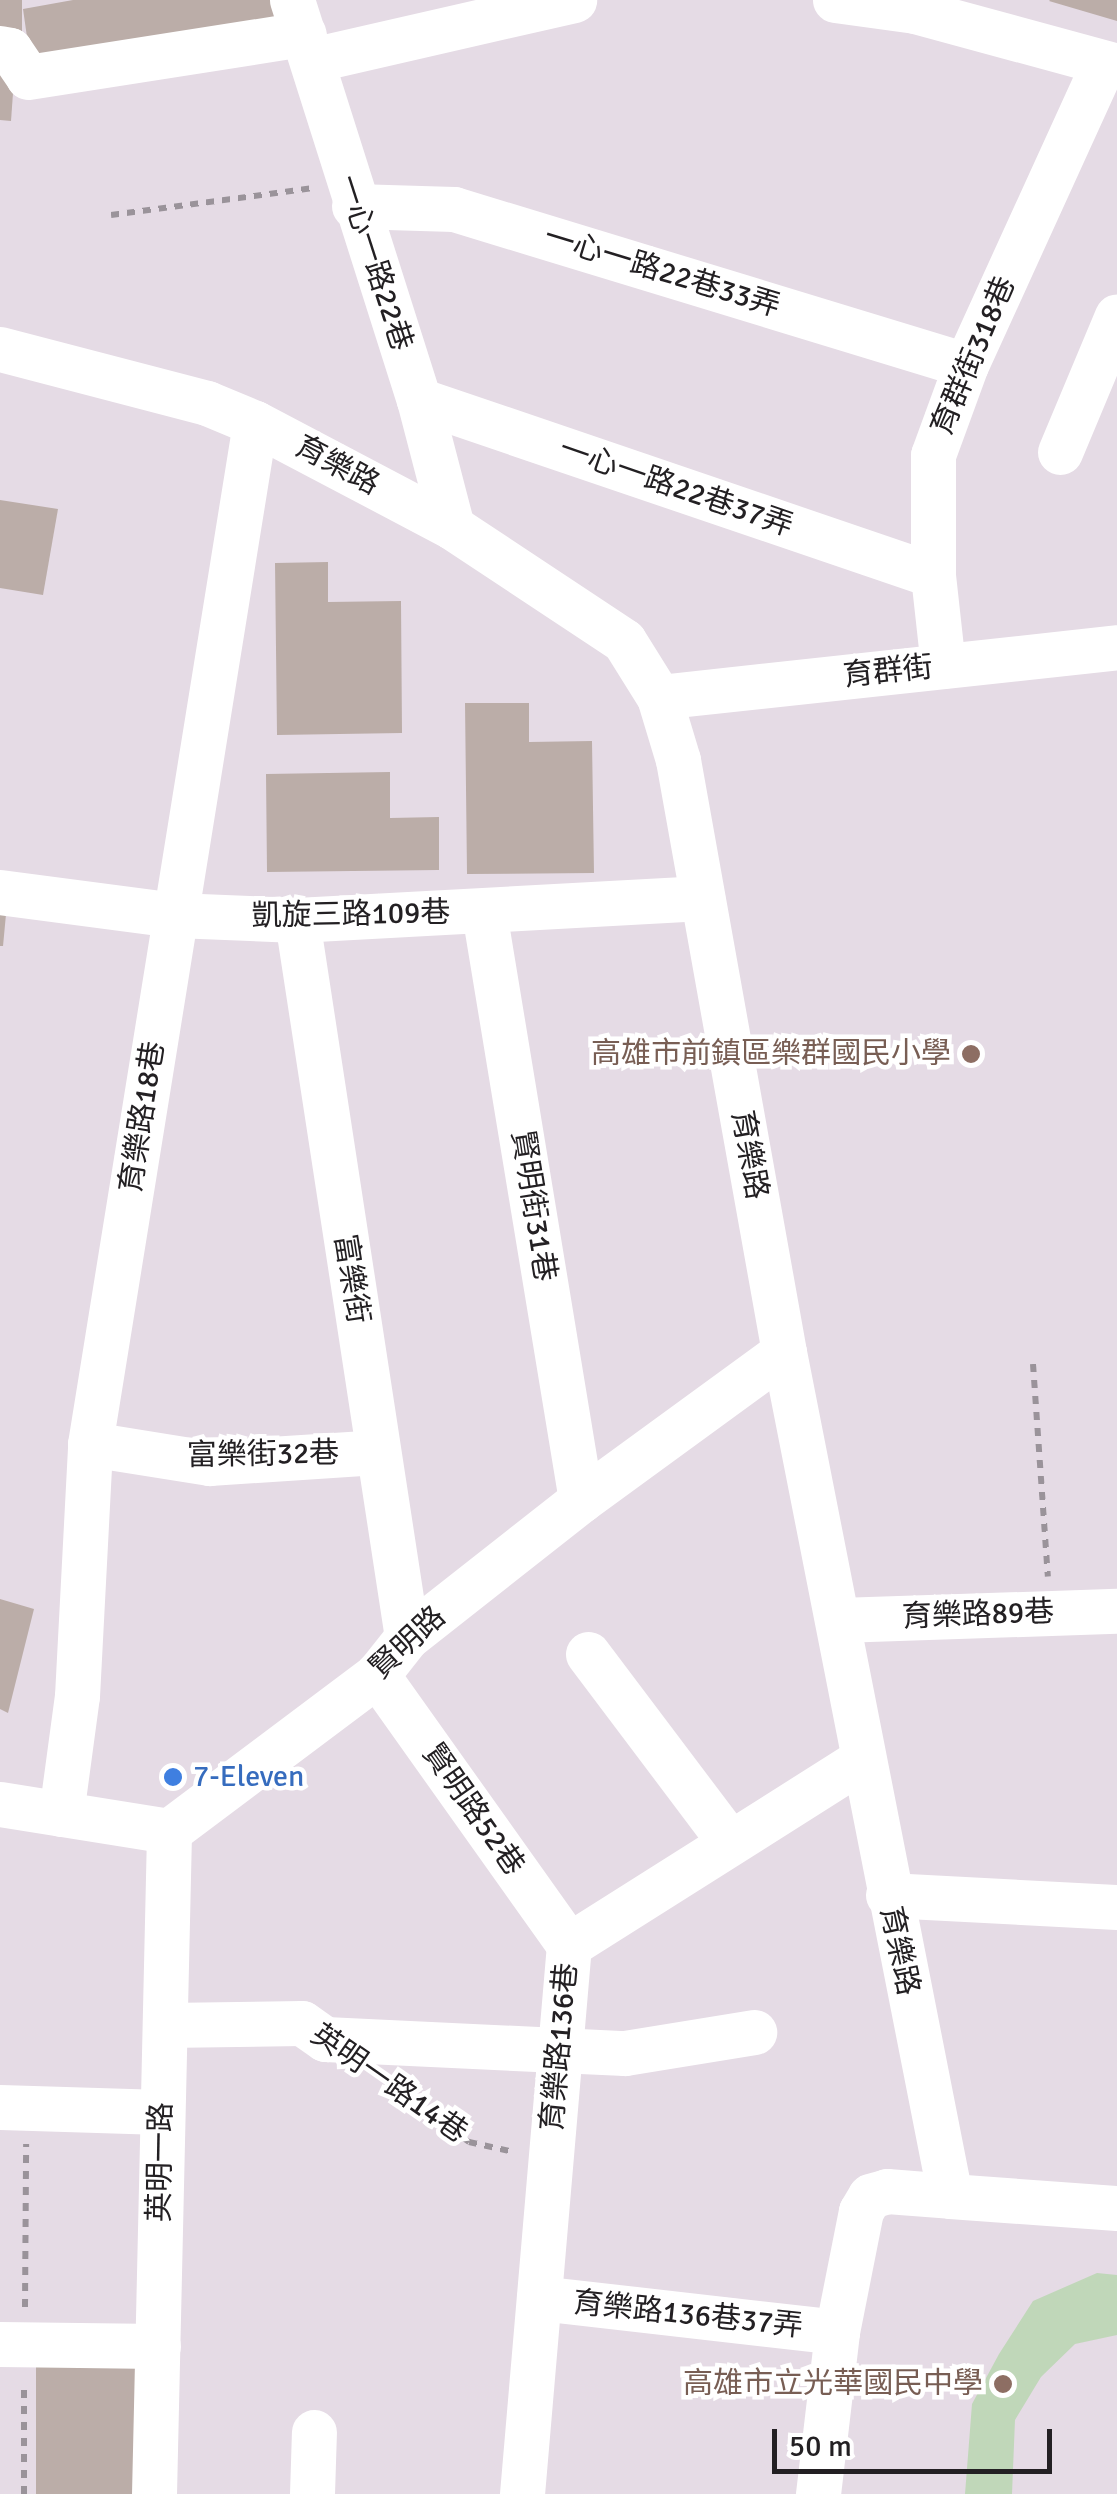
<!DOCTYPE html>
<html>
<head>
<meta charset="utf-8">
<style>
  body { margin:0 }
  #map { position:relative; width:1117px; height:2494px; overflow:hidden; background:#e5dbe5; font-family:Signika,"Noto Sans TC",sans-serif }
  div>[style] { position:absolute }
  .green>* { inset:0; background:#c0d7b9 }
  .building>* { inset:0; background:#bbada8; transform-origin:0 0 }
  .path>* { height:6px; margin-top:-3px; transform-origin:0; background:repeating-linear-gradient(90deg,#9a939a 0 8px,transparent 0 16px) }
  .minor>* { height:45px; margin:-22.5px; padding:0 22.5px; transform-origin:22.5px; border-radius:22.5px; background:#fff }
  .dots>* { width:28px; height:28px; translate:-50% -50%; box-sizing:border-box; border:5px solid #fff; border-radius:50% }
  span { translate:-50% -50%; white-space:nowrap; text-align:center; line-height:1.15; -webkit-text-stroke:9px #fff; paint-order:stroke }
  .street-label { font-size:30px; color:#232023 }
  .education-label { font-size:30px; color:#785e54 }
  .right { translate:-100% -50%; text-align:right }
  .shop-label { font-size:30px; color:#366cbe }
  .left { translate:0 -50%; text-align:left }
  .scale { position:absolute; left:772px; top:2429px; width:280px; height:45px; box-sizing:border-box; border:5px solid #232023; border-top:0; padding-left:12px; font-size:30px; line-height:35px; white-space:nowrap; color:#232023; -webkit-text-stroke:8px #fff; paint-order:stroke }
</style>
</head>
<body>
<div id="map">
  <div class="green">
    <i style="clip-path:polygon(1097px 2273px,1117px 2275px,1117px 2335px,1075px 2344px,1041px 2377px,1015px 2420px,1012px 2494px,965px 2494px,972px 2404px,999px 2354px,1033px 2301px)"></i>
  </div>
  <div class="building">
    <i style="left:0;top:0;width:22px;height:37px"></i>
    <i style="clip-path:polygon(73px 0,277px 0,281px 32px,32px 72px,23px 9px)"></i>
    <i style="clip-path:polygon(1050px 0,1117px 0,1117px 21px,1049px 1px)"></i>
    <i style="clip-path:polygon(0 65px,15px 65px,11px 121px,0 120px)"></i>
    <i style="clip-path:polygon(0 500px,58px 509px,43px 595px,0 588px)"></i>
    <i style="clip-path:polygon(328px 562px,328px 602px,401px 601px,402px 733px,277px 735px,275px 563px)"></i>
    <i style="clip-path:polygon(465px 703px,529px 703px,529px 742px,592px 741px,594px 873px,467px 874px)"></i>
    <i style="clip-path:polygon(390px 772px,390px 818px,439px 817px,439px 870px,267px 872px,266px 774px)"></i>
    <i style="clip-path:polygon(0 913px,6px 914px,3px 946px,0 946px)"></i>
    <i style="clip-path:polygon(0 1599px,34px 1609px,8px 1713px,0 1709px)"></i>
    <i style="left:36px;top:2355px;width:109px;height:139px"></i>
  </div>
  <div class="path">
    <i style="left:111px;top:215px;width:204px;rotate:-7.6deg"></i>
    <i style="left:1033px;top:1364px;width:213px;rotate:86deg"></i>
    <i style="left:386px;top:2083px;width:102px;rotate:35.4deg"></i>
    <i style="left:469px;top:2142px;width:46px;rotate:12.5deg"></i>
    <i style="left:25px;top:2307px;width:163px;rotate:-89.6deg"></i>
    <i style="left:24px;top:2494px;width:110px;rotate:-90deg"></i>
  </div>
  <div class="minor">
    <i style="left:292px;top:0;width:420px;rotate:72.4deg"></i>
    <i style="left:419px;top:400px;width:131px;rotate:75.4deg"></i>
    <i style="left:835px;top:0;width:81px;rotate:7.8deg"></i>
    <i style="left:915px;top:11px;width:209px;rotate:15.2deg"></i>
    <i style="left:0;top:48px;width:10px;rotate:11deg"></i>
    <i style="left:10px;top:50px;width:32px;rotate:56deg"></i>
    <i style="left:28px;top:77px;width:279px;rotate:-8.9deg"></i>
    <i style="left:312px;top:60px;width:269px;rotate:-12.9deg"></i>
    <i style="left:354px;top:206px;width:100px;rotate:1.7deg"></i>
    <i style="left:454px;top:209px;width:535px;rotate:16.95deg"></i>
    <i style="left:0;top:349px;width:214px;rotate:14.6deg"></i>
    <i style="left:207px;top:403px;width:52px;rotate:22.6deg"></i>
    <i style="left:255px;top:423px;width:223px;rotate:27.8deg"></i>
    <i style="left:452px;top:527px;width:206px;rotate:33.5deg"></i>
    <i style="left:624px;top:641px;width:66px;rotate:58deg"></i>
    <i style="left:659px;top:697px;width:66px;rotate:73.2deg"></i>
    <i style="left:678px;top:760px;width:601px;rotate:79.85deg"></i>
    <i style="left:784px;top:1352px;width:860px;rotate:78.87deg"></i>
    <i style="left:950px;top:2196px;width:167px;rotate:4.1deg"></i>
    <i style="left:419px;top:400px;width:543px;rotate:18.8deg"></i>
    <i style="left:1060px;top:452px;width:147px;rotate:-67.3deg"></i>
    <i style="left:943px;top:666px;width:92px;rotate:-96.3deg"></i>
    <i style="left:933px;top:575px;width:120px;rotate:-90deg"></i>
    <i style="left:933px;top:455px;width:96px;rotate:-69.9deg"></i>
    <i style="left:966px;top:365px;width:331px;rotate:-65.5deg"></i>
    <i style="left:659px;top:697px;width:461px;rotate:-6.2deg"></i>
    <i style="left:0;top:892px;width:177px;rotate:7.5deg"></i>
    <i style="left:175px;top:915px;width:122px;rotate:2.3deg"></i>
    <i style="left:297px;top:920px;width:406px;rotate:-3.1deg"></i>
    <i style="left:484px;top:912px;width:596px;rotate:80.63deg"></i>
    <i style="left:297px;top:920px;width:725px;rotate:81.28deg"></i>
    <i style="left:90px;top:1444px;width:121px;rotate:9.1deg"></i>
    <i style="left:209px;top:1463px;width:168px;rotate:-3.7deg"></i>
    <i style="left:839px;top:1620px;width:278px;rotate:-1.9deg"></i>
    <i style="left:588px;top:1654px;width:234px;rotate:53deg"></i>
    <i style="left:377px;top:1675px;width:331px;rotate:54.6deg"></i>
    <i style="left:0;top:1804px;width:171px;rotate:9.1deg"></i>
    <i style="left:169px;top:1831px;width:260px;rotate:-36.9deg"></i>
    <i style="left:377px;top:1675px;width:48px;rotate:-51.7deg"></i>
    <i style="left:407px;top:1637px;width:221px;rotate:-38.2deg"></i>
    <i style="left:581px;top:1500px;width:251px;rotate:-36.1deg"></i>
    <i style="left:61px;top:1814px;width:119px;rotate:-82.3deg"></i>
    <i style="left:77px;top:1696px;width:252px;rotate:-87deg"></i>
    <i style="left:90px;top:1444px;width:1034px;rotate:-80.82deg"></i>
    <i style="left:888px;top:1895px;width:229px;rotate:3deg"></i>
    <i style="left:165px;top:2025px;width:137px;rotate:-0.8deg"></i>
    <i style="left:302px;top:2023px;width:28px;rotate:35deg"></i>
    <i style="left:325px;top:2039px;width:300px;rotate:2.7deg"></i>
    <i style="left:625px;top:2053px;width:131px;rotate:-9.2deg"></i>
    <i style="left:0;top:2107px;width:162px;rotate:1.8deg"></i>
    <i style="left:539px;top:2298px;width:300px;rotate:6.5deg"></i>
    <i style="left:0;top:2344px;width:158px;rotate:0.7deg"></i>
    <i style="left:154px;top:2494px;width:663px;rotate:-88.7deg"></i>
    <i style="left:312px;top:2494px;width:62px;rotate:-88.2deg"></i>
    <i style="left:522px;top:2494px;width:551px;rotate:-85.11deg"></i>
    <i style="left:569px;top:1945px;width:347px;rotate:-32.3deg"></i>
    <i style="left:818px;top:2494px;width:163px;rotate:-83.3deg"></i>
    <i style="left:837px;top:2332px;width:123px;rotate:-78.8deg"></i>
    <i style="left:861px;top:2211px;width:17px;rotate:-59deg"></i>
    <i style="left:870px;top:2196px;width:18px;rotate:-16deg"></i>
    <i style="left:887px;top:2191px;width:63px;rotate:4.5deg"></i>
  </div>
  <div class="dots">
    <i style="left:971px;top:1054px;background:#8d6e63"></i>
    <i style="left:173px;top:1777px;background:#3f7fe0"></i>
    <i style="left:1003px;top:2384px;background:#8d6e63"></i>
  </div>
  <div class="street-label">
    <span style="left:374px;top:263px;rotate:72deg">一心一路22巷</span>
    <span style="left:662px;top:272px;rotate:17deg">一心一路22巷33弄</span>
    <span style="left:974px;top:356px;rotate:-67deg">育群街318巷</span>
    <span style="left:337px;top:466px;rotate:28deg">育樂路</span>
    <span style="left:676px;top:488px;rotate:19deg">一心一路22巷37弄</span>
    <span style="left:888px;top:672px;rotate:-6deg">育群街</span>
    <span style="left:351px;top:915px;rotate:-1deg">凱旋三路109巷</span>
    <span style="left:143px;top:1117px;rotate:-81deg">育樂路18巷</span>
    <span style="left:749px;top:1155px;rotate:80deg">育樂路</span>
    <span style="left:533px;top:1206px;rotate:81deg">賢明街31巷</span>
    <span style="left:351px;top:1279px;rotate:81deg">富樂街</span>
    <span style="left:263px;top:1455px;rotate:-1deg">富樂街32巷</span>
    <span style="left:978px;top:1615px;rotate:-2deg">育樂路89巷</span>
    <span style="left:408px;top:1643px;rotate:-43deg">賢明路</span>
    <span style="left:473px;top:1810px;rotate:55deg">賢明路52巷</span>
    <span style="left:899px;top:1951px;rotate:78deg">育樂路</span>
    <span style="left:560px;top:2047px;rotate:-85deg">育樂路136巷</span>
    <span style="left:389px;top:2084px;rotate:35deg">英明一路14巷</span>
    <span style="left:161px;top:2162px;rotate:-89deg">英明一路</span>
    <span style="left:688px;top:2315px;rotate:6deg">育樂路136巷37弄</span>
  </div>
  <div class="education-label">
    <span class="right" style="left:951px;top:1054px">高雄市前鎮區樂群國民小學</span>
    <span class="right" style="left:983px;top:2384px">高雄市立光華國民中學</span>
  </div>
  <div class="shop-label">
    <span class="left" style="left:193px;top:1777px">7-Eleven</span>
  </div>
  <div class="scale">50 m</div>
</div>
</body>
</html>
